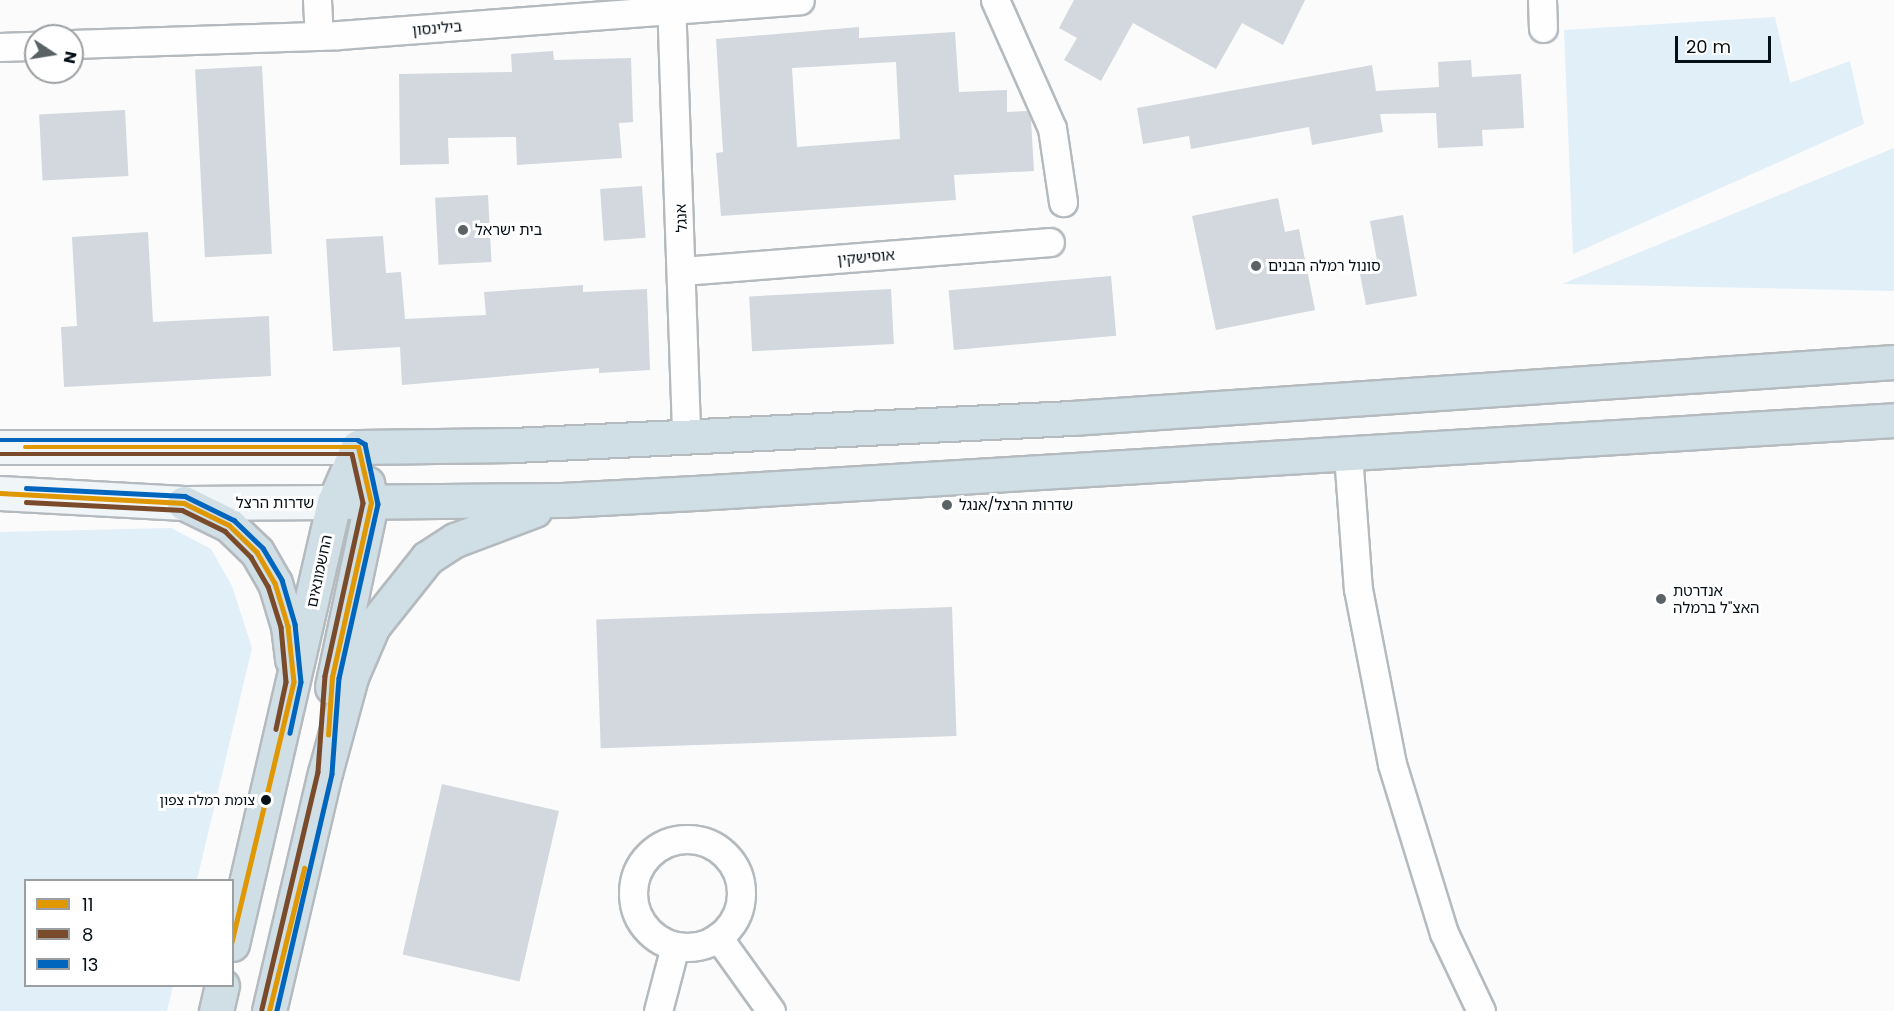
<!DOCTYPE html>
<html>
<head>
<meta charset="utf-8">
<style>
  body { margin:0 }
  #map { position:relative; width:1894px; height:1011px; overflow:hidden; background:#fbfbfb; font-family:Poppins,"Noto Sans Hebrew",sans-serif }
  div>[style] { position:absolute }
  .green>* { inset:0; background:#e1eff9 }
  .building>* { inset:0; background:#d2d8dd; transform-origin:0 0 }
  .roads { filter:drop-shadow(2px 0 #b4babe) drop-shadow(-2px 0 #b4babe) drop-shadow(0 2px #b4babe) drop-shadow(0 -2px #b4babe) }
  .street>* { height:27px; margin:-13.5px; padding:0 13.5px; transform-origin:13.5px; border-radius:13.5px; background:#fefefe }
  .street>.ring { margin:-13.5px; padding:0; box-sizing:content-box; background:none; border:27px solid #fefefe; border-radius:50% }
  .secondary>* { height:33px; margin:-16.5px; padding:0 16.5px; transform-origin:16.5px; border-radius:16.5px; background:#f0f5f8 }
  .highway>* { height:33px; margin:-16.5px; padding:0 16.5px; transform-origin:16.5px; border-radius:16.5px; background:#d0dee6 }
  .bus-1>* { height:4.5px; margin:-2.25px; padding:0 2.25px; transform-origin:2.25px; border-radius:2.25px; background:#df9702 }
  .bus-2>* { height:4.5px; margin:-2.25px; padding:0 2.25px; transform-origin:2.25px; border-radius:2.25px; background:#7a4b2a }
  .bus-3>* { height:4.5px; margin:-2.25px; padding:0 2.25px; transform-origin:2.25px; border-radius:2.25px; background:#0065bd }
  .dots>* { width:16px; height:16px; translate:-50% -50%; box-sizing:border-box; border:3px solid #fff; border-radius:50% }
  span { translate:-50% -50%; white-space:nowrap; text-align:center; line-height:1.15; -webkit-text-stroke:6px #fff; paint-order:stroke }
  .bus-label { font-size:14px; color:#040f16 }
  .right { translate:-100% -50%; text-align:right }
  .street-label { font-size:15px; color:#040f16 }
  .poi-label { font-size:15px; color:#040f16 }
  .left { translate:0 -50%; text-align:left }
  .legend { position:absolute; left:24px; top:879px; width:210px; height:108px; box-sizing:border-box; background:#fff; border:2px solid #9b9fa2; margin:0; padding:8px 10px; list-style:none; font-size:18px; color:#040f16 }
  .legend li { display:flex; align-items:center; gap:12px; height:30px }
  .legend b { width:30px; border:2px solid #9b9fa2 }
  .north { position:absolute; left:24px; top:24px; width:60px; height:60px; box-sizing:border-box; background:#fff; border:2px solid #9b9fa2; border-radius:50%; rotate:102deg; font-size:16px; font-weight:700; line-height:24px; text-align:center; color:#040f16 }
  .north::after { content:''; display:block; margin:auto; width:21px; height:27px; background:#5a6266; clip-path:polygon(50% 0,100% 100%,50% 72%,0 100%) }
  .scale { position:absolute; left:1675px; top:36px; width:96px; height:27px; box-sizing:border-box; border:3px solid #040f16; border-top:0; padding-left:8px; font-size:18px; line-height:21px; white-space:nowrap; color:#040f16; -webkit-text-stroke:4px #fff; paint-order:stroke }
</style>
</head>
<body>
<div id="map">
  <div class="green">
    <i style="clip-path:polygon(1775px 17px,1790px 83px,1850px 61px,1864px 124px,1573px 254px,1564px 30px)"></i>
    <i style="clip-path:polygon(1894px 148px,1894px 291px,1562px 284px)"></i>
    <i style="clip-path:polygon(171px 528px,211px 549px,232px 586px,252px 648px,197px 880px,26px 880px,26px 986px,173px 986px,167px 1011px,0 1011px,0 532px)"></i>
  </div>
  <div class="building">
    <i style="clip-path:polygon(1074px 0,1305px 0,1283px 45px,1242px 23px,1216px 69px,1133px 23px,1101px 81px,1064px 60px,1077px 38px,1059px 28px)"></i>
    <i style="clip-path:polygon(evenodd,859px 27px,859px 38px,955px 32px,959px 92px,1007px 90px,1007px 112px,1027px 111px,1031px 120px,1034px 171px,954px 175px,956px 200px,721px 216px,716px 153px,723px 152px,716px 39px,859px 27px,896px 62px,900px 139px,797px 147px,792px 68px,896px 62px)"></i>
    <i style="clip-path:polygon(553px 51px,554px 60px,631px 58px,633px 122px,619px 123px,622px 158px,517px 165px,516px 137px,448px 138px,449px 164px,400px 165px,399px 74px,512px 72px,511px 54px)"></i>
    <i style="clip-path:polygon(1471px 60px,1472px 77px,1521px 74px,1524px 128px,1482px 130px,1483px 146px,1438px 148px,1436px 113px,1380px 114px,1383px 132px,1312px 145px,1309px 127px,1191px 149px,1189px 136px,1143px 144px,1137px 108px,1372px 65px,1376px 91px,1439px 87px,1438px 62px)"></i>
    <i style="left:262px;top:66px;width:188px;height:67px;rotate:87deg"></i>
    <i style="left:125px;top:110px;width:66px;height:86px;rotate:87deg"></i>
    <i style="left:642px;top:186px;width:52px;height:42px;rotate:86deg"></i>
    <i style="left:488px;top:195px;width:67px;height:53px;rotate:87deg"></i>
    <i style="clip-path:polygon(1278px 198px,1285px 232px,1299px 229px,1315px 310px,1216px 330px,1192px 216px)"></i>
    <i style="clip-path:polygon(1403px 215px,1417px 296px,1366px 305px,1359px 269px,1378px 266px,1370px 221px)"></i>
    <i style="clip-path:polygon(148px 232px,153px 322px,269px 316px,271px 376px,64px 387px,61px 327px,77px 326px,72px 237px)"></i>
    <i style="clip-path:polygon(383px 236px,386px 273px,401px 272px,405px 319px,486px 315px,484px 292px,583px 285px,583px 292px,647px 289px,650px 370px,599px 373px,599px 368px,402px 385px,400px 347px,333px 351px,326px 239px)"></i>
    <i style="left:1111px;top:276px;width:60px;height:163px;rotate:85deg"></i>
    <i style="left:891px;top:289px;width:55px;height:142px;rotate:87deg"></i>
    <i style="left:952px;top:607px;width:129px;height:356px;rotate:88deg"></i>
    <i style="left:442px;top:784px;width:120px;height:175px;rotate:13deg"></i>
  </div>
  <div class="roads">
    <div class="street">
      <i style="left:317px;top:0;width:36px;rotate:87deg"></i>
      <i style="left:671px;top:0;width:437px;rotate:88deg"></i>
      <i style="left:995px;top:0;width:140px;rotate:66deg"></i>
      <i style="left:1052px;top:128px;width:75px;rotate:81.5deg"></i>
      <i style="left:1542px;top:0;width:28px;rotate:88deg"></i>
      <i style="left:72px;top:44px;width:267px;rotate:-1.9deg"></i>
      <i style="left:339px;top:35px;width:462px;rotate:-4.3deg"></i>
      <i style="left:0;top:47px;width:36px;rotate:-2deg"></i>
      <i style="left:683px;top:271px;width:368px;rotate:-4.5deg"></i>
      <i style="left:1348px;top:454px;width:135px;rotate:85.8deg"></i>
      <i style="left:1358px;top:589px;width:178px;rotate:79deg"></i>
      <i style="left:1392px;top:764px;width:177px;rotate:72.9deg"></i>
      <i style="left:1444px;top:933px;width:86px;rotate:64.6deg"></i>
      <i class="ring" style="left:633px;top:839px;width:81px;height:81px"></i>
      <i style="left:718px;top:937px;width:91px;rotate:54.4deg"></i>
      <i style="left:658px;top:1011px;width:67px;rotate:-75.3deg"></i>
    </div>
    <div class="secondary">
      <i style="left:0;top:447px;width:358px"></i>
      <i style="left:0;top:493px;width:184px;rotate:3.1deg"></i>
      <i style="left:184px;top:503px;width:150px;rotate:-0.4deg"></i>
    </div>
    <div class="highway">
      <i style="left:358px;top:447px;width:156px;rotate:-0.7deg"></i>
      <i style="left:514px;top:445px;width:559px;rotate:-2.77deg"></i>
      <i style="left:1072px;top:418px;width:824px;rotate:-3.9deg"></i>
      <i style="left:334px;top:502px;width:228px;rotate:-0.5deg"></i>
      <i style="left:562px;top:500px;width:133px;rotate:-3deg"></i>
      <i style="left:695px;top:493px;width:1201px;rotate:-3.48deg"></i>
      <i style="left:184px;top:503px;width:50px;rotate:26.1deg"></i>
      <i style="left:229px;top:525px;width:39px;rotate:44deg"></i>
      <i style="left:257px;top:552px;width:36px;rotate:60deg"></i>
      <i style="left:275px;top:583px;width:45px;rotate:73.2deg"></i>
      <i style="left:288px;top:626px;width:34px;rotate:83deg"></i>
      <i style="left:332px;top:687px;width:188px;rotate:-78deg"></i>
      <i style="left:371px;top:503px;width:20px;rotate:-101deg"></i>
      <i style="left:232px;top:944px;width:454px;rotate:-77deg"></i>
      <i style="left:334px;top:502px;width:60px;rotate:-66.4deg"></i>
      <i style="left:216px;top:1011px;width:26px;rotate:-77deg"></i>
      <i style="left:269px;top:1011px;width:244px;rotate:-76.8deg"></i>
      <i style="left:325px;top:773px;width:99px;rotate:-74.8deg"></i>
      <i style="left:351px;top:677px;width:56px;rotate:-66.7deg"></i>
      <i style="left:373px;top:626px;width:87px;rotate:-51.5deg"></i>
      <i style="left:427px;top:558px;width:33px;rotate:-33deg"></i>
      <i style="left:455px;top:540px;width:85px;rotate:-20.6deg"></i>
    </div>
  </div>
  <div class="bus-1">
    <i style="left:25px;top:447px;width:333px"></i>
    <i style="left:0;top:493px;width:184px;rotate:3.1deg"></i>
    <i style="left:184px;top:503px;width:50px;rotate:26.1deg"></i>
    <i style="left:229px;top:525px;width:39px;rotate:44deg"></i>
    <i style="left:257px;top:552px;width:36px;rotate:60deg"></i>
    <i style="left:275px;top:583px;width:45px;rotate:73.2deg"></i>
    <i style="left:288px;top:626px;width:56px;rotate:83.9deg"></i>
    <i style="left:294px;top:682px;width:267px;rotate:103.4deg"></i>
    <i style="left:328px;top:735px;width:58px;rotate:-86.1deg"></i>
    <i style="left:332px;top:677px;width:178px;rotate:-77.4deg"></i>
    <i style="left:371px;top:503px;width:57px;rotate:-103.1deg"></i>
    <i style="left:269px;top:1011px;width:147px;rotate:-76.2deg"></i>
  </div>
  <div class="bus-2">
    <i style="left:0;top:454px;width:352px"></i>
    <i style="left:352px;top:454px;width:50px;rotate:77.3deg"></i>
    <i style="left:363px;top:503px;width:177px;rotate:102.4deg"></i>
    <i style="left:325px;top:676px;width:96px;rotate:94.2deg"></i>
    <i style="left:318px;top:772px;width:244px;rotate:103.3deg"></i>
    <i style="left:26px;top:502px;width:156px;rotate:2.9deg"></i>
    <i style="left:182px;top:510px;width:48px;rotate:26deg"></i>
    <i style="left:225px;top:531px;width:37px;rotate:45deg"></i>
    <i style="left:251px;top:557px;width:34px;rotate:60deg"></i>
    <i style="left:268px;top:586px;width:43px;rotate:72.4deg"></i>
    <i style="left:281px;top:627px;width:55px;rotate:84.8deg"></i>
    <i style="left:286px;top:682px;width:48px;rotate:102deg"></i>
  </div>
  <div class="bus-3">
    <i style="left:0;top:440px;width:358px"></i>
    <i style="left:358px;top:440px;width:8px;rotate:30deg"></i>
    <i style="left:365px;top:444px;width:61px;rotate:77.8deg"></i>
    <i style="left:378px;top:504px;width:178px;rotate:102.6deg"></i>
    <i style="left:339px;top:678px;width:96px;rotate:94.2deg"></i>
    <i style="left:332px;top:774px;width:243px;rotate:103.1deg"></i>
    <i style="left:26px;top:488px;width:159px;rotate:2.9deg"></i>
    <i style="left:185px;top:496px;width:55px;rotate:26.1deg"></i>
    <i style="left:234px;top:520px;width:40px;rotate:44deg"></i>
    <i style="left:263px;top:548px;width:37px;rotate:59deg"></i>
    <i style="left:282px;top:580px;width:46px;rotate:73.5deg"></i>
    <i style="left:295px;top:624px;width:58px;rotate:84.1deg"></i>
    <i style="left:301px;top:682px;width:52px;rotate:102.2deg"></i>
  </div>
  <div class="dots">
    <i style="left:463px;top:230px;background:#5a6266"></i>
    <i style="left:1256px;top:266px;background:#5a6266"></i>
    <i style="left:947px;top:505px;background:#5a6266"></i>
    <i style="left:1661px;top:599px;background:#5a6266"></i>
    <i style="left:266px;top:800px;background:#040f16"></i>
  </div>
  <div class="bus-label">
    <span class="right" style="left:255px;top:800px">צומת רמלה צפון</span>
  </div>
  <div class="street-label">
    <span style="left:437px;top:28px;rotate:-5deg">בילינסון</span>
    <span style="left:681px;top:218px;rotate:-93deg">אנגל</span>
    <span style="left:866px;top:257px;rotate:-5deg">אוסישקין</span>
    <span style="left:275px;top:503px">שדרות הרצל</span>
    <span style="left:319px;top:571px;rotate:-78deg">החשמונאים</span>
  </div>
  <div class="poi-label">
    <span class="left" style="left:475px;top:230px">בית ישראל</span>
    <span class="left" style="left:1268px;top:266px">סונול רמלה הבנים</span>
    <span class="left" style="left:959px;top:505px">שדרות הרצל/אנגל</span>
    <span class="left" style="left:1673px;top:599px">אנדרטת<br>האצ"ל ברמלה</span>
  </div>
  <ul class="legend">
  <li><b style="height:8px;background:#df9702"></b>11</li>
  <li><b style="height:8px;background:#7a4b2a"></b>8</li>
  <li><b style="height:8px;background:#0065bd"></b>13</li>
  </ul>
  <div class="north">N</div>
  <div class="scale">20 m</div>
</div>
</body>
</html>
